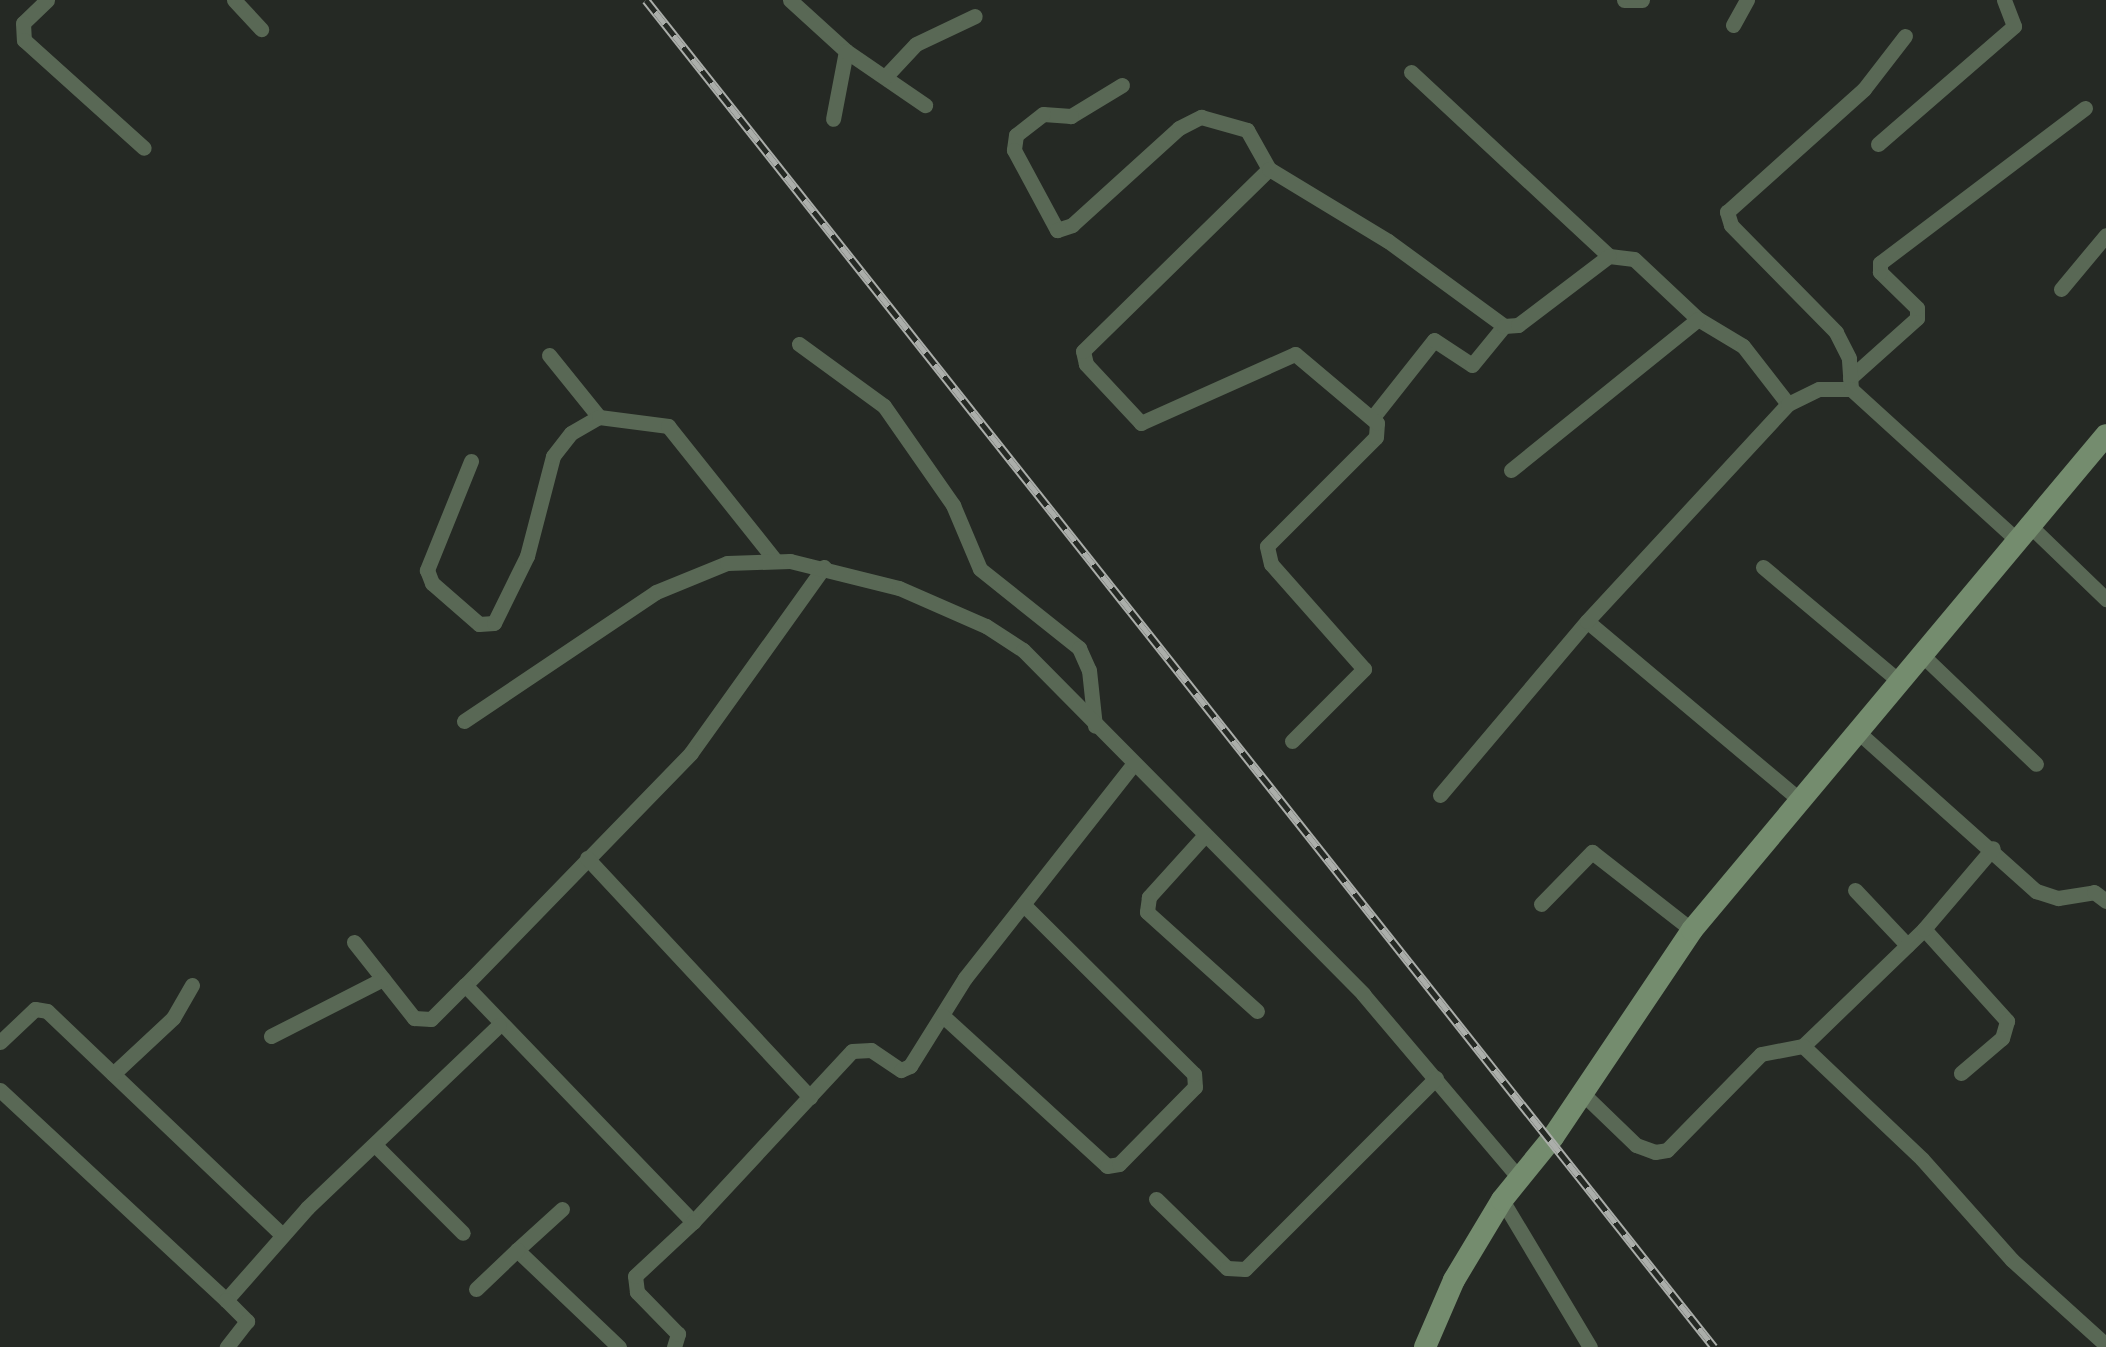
<!DOCTYPE html>
<html>
<head>
<meta charset="utf-8">
<style>
  body { margin:0 }
  #map { position:relative; width:2106px; height:1347px; overflow:hidden; background:#252924; font-family:"Fira Sans",sans-serif }
  div>[style] { position:absolute }
  .street>* { height:15px; margin:-7.5px; padding:0 7.5px; transform-origin:7.5px; border-radius:7.5px; background:#596855 }
  .secondary>* { height:22px; margin:-11px; padding:0 11px; transform-origin:11px; border-radius:11px; background:#748c6e }
  .rail>* { height:9px; margin-top:-4.5px; transform-origin:0; background:repeating-linear-gradient(90deg,#252924 0 15px,#abaeaa 0 30px); box-sizing:border-box; border-block:2px solid #abaeaa }
  span { translate:-50% -50%; white-space:nowrap; text-align:center; line-height:1.15; -webkit-text-stroke:10px #252924; paint-order:stroke }
</style>
</head>
<body>
<div id="map">
  <div class="street">
    <i style="left:47px;top:0;width:33px;rotate:136deg"></i>
    <i style="left:23px;top:23px;width:17px;rotate:87deg"></i>
    <i style="left:24px;top:40px;width:161px;rotate:42deg"></i>
    <i style="left:234px;top:0;width:40px;rotate:47deg"></i>
    <i style="left:790px;top:0;width:76px;rotate:42.3deg"></i>
    <i style="left:846px;top:51px;width:69px;rotate:100.8deg"></i>
    <i style="left:1624px;top:0;width:18px"></i>
    <i style="left:1733px;top:25px;width:29px;rotate:-61deg"></i>
    <i style="left:846px;top:51px;width:96px;rotate:34.4deg"></i>
    <i style="left:1411px;top:72px;width:270px;rotate:42.9deg"></i>
    <i style="left:1609px;top:256px;width:25px;rotate:7deg"></i>
    <i style="left:1634px;top:259px;width:88px;rotate:43.2deg"></i>
    <i style="left:1698px;top:319px;width:52px;rotate:31deg"></i>
    <i style="left:1743px;top:346px;width:73px;rotate:52.2deg"></i>
    <i style="left:885px;top:77px;width:45px;rotate:-46.8deg"></i>
    <i style="left:916px;top:44px;width:65px;rotate:-25.4deg"></i>
    <i style="left:1122px;top:85px;width:60px;rotate:148.7deg"></i>
    <i style="left:1071px;top:116px;width:28px;rotate:-176deg"></i>
    <i style="left:1043px;top:114px;width:34px;rotate:142deg"></i>
    <i style="left:1016px;top:135px;width:15px;rotate:98deg"></i>
    <i style="left:1014px;top:150px;width:91px;rotate:61.7deg"></i>
    <i style="left:1057px;top:230px;width:16px;rotate:-18deg"></i>
    <i style="left:1072px;top:225px;width:144px;rotate:-42.2deg"></i>
    <i style="left:1179px;top:128px;width:25px;rotate:-27deg"></i>
    <i style="left:1201px;top:117px;width:48px;rotate:15.8deg"></i>
    <i style="left:1247px;top:130px;width:45px;rotate:60.6deg"></i>
    <i style="left:1878px;top:144px;width:180px;rotate:-40.9deg"></i>
    <i style="left:2014px;top:26px;width:28px;rotate:-111deg"></i>
    <i style="left:2061px;top:289px;width:70px;rotate:-50.2deg"></i>
    <i style="left:799px;top:344px;width:105px;rotate:36.1deg"></i>
    <i style="left:884px;top:406px;width:121px;rotate:55.1deg"></i>
    <i style="left:953px;top:505px;width:69px;rotate:67.1deg"></i>
    <i style="left:980px;top:569px;width:127px;rotate:38.6deg"></i>
    <i style="left:1079px;top:648px;width:24px;rotate:66deg"></i>
    <i style="left:1089px;top:670px;width:56px;rotate:83.9deg"></i>
    <i style="left:549px;top:355px;width:80px;rotate:51.1deg"></i>
    <i style="left:1850px;top:378px;width:90px;rotate:-41.8deg"></i>
    <i style="left:1917px;top:318px;width:10px;rotate:-90deg"></i>
    <i style="left:1917px;top:308px;width:52px;rotate:-135.8deg"></i>
    <i style="left:1880px;top:272px;width:9px;rotate:-90deg"></i>
    <i style="left:1880px;top:263px;width:257px;rotate:-37.1deg"></i>
    <i style="left:1851px;top:389px;width:31px;rotate:-94deg"></i>
    <i style="left:1849px;top:358px;width:29px;rotate:-117deg"></i>
    <i style="left:1836px;top:332px;width:150px;rotate:-134.5deg"></i>
    <i style="left:1731px;top:225px;width:14px;rotate:-107deg"></i>
    <i style="left:1727px;top:212px;width:184px;rotate:-41.9deg"></i>
    <i style="left:1864px;top:89px;width:67px;rotate:-52.3deg"></i>
    <i style="left:1373px;top:417px;width:98px;rotate:-51.6deg"></i>
    <i style="left:1434px;top:340px;width:45px;rotate:33.3deg"></i>
    <i style="left:1472px;top:365px;width:50px;rotate:-50.6deg"></i>
    <i style="left:471px;top:461px;width:118px;rotate:112deg"></i>
    <i style="left:427px;top:570px;width:14px;rotate:69deg"></i>
    <i style="left:432px;top:583px;width:62px;rotate:41.1deg"></i>
    <i style="left:479px;top:624px;width:15px;rotate:-4deg"></i>
    <i style="left:494px;top:623px;width:75px;rotate:-63.8deg"></i>
    <i style="left:527px;top:556px;width:103px;rotate:-75.4deg"></i>
    <i style="left:553px;top:456px;width:29px;rotate:-52deg"></i>
    <i style="left:571px;top:433px;width:32px;rotate:-30deg"></i>
    <i style="left:599px;top:417px;width:70px;rotate:7.4deg"></i>
    <i style="left:668px;top:426px;width:171px;rotate:51.4deg"></i>
    <i style="left:1511px;top:470px;width:240px;rotate:-38.9deg"></i>
    <i style="left:2027px;top:523px;width:110px;rotate:43.9deg"></i>
    <i style="left:824px;top:567px;width:229px;rotate:125.6deg"></i>
    <i style="left:691px;top:753px;width:324px;rotate:134.2deg"></i>
    <i style="left:465px;top:985px;width:329px;rotate:46.1deg"></i>
    <i style="left:693px;top:1222px;width:233px;rotate:-47.1deg"></i>
    <i style="left:852px;top:1051px;width:19px;rotate:-3deg"></i>
    <i style="left:871px;top:1050px;width:36px;rotate:34deg"></i>
    <i style="left:901px;top:1070px;width:10px;rotate:-24deg"></i>
    <i style="left:910px;top:1066px;width:104px;rotate:-58deg"></i>
    <i style="left:965px;top:978px;width:270px;rotate:-51.8deg"></i>
    <i style="left:1763px;top:567px;width:177px;rotate:40deg"></i>
    <i style="left:1921px;top:654px;width:159px;rotate:43.7deg"></i>
    <i style="left:464px;top:721px;width:231px;rotate:-33.9deg"></i>
    <i style="left:656px;top:592px;width:77px;rotate:-22.2deg"></i>
    <i style="left:727px;top:563px;width:63px;rotate:-1.8deg"></i>
    <i style="left:790px;top:561px;width:112px;rotate:13.9deg"></i>
    <i style="left:899px;top:588px;width:95px;rotate:23.6deg"></i>
    <i style="left:986px;top:626px;width:44px;rotate:33deg"></i>
    <i style="left:1023px;top:650px;width:484px;rotate:45.3deg"></i>
    <i style="left:1363px;top:994px;width:240px;rotate:49.7deg"></i>
    <i style="left:1858px;top:732px;width:239px;rotate:41.8deg"></i>
    <i style="left:2036px;top:891px;width:23px;rotate:18deg"></i>
    <i style="left:2058px;top:898px;width:36px;rotate:-9deg"></i>
    <i style="left:2094px;top:892px;width:15px;rotate:37deg"></i>
    <i style="left:1292px;top:741px;width:102px;rotate:-45deg"></i>
    <i style="left:1364px;top:669px;width:140px;rotate:-131.5deg"></i>
    <i style="left:1271px;top:564px;width:18px;rotate:-103deg"></i>
    <i style="left:1267px;top:546px;width:154px;rotate:-45deg"></i>
    <i style="left:1376px;top:437px;width:14px;rotate:-86deg"></i>
    <i style="left:1377px;top:423px;width:107px;rotate:-139.9deg"></i>
    <i style="left:1295px;top:354px;width:169px;rotate:155.9deg"></i>
    <i style="left:1141px;top:423px;width:81px;rotate:-133deg"></i>
    <i style="left:1086px;top:364px;width:13px;rotate:-103deg"></i>
    <i style="left:1083px;top:351px;width:260px;rotate:-44.4deg"></i>
    <i style="left:1269px;top:169px;width:139px;rotate:31.2deg"></i>
    <i style="left:1388px;top:241px;width:144px;rotate:36.2deg"></i>
    <i style="left:1504px;top:326px;width:14px;rotate:-4deg"></i>
    <i style="left:1518px;top:325px;width:114px;rotate:-37.2deg"></i>
    <i style="left:1440px;top:795px;width:228px;rotate:-49.8deg"></i>
    <i style="left:1800px;top:800px;width:278px;rotate:-140deg"></i>
    <i style="left:1587px;top:621px;width:296px;rotate:-47.2deg"></i>
    <i style="left:1788px;top:404px;width:34px;rotate:-26deg"></i>
    <i style="left:1819px;top:389px;width:32px"></i>
    <i style="left:1851px;top:389px;width:222px;rotate:42.3deg"></i>
    <i style="left:1205px;top:835px;width:84px;rotate:132.1deg"></i>
    <i style="left:1149px;top:897px;width:15px;rotate:98deg"></i>
    <i style="left:1147px;top:912px;width:148px;rotate:42deg"></i>
    <i style="left:587px;top:858px;width:327px;rotate:47deg"></i>
    <i style="left:1855px;top:890px;width:76px;rotate:46.6deg"></i>
    <i style="left:1541px;top:904px;width:73px;rotate:-45.6deg"></i>
    <i style="left:1592px;top:852px;width:127px;rotate:38deg"></i>
    <i style="left:1924px;top:929px;width:124px;rotate:47.9deg"></i>
    <i style="left:2007px;top:1021px;width:18px;rotate:106deg"></i>
    <i style="left:2002px;top:1038px;width:54px;rotate:139.5deg"></i>
    <i style="left:354px;top:942px;width:97px;rotate:51.7deg"></i>
    <i style="left:414px;top:1018px;width:17px;rotate:3deg"></i>
    <i style="left:431px;top:1019px;width:48px;rotate:-45deg"></i>
    <i style="left:943px;top:1016px;width:222px;rotate:42.4deg"></i>
    <i style="left:1107px;top:1166px;width:12px;rotate:-9deg"></i>
    <i style="left:1119px;top:1164px;width:108px;rotate:-45.4deg"></i>
    <i style="left:1195px;top:1087px;width:13px;rotate:-94deg"></i>
    <i style="left:1194px;top:1074px;width:240px;rotate:-135.2deg"></i>
    <i style="left:271px;top:1036px;width:126px;rotate:-27deg"></i>
    <i style="left:0;top:1042px;width:48px;rotate:-43.3deg"></i>
    <i style="left:35px;top:1009px;width:12px;rotate:9deg"></i>
    <i style="left:47px;top:1011px;width:323px;rotate:43.6deg"></i>
    <i style="left:1803px;top:1046px;width:168px;rotate:-44deg"></i>
    <i style="left:1924px;top:929px;width:106px;rotate:-49.6deg"></i>
    <i style="left:113px;top:1074px;width:82px;rotate:-43deg"></i>
    <i style="left:173px;top:1018px;width:38px;rotate:-60deg"></i>
    <i style="left:0;top:1090px;width:309px;rotate:42.9deg"></i>
    <i style="left:226px;top:1300px;width:123px;rotate:-48.6deg"></i>
    <i style="left:307px;top:1208px;width:265px;rotate:-43.6deg"></i>
    <i style="left:1580px;top:1091px;width:78px;rotate:44deg"></i>
    <i style="left:1636px;top:1145px;width:20px;rotate:20deg"></i>
    <i style="left:1655px;top:1152px;width:12px;rotate:-9deg"></i>
    <i style="left:1667px;top:1150px;width:134px;rotate:-45.6deg"></i>
    <i style="left:1761px;top:1054px;width:43px;rotate:-10.8deg"></i>
    <i style="left:1803px;top:1046px;width:164px;rotate:43.5deg"></i>
    <i style="left:1922px;top:1159px;width:135px;rotate:48.3deg"></i>
    <i style="left:2012px;top:1260px;width:127px;rotate:42.1deg"></i>
    <i style="left:375px;top:1145px;width:124px;rotate:45deg"></i>
    <i style="left:1156px;top:1199px;width:99px;rotate:44.2deg"></i>
    <i style="left:1227px;top:1268px;width:18px;rotate:3deg"></i>
    <i style="left:1245px;top:1269px;width:270px;rotate:-45deg"></i>
    <i style="left:1502px;top:1200px;width:171px;rotate:59.1deg"></i>
    <i style="left:562px;top:1209px;width:61px;rotate:137.7deg"></i>
    <i style="left:517px;top:1250px;width:141px;rotate:43.6deg"></i>
    <i style="left:476px;top:1289px;width:57px;rotate:-43.6deg"></i>
    <i style="left:226px;top:1300px;width:30px;rotate:45deg"></i>
    <i style="left:247px;top:1321px;width:33px;rotate:128deg"></i>
    <i style="left:674px;top:1347px;width:14px;rotate:-73deg"></i>
    <i style="left:678px;top:1334px;width:59px;rotate:-134.3deg"></i>
    <i style="left:637px;top:1292px;width:16px;rotate:-97deg"></i>
    <i style="left:635px;top:1276px;width:79px;rotate:-43deg"></i>
  </div>
  <div class="secondary">
    <i style="left:1425px;top:1347px;width:73px;rotate:-66.6deg"></i>
    <i style="left:1454px;top:1280px;width:93px;rotate:-59deg"></i>
    <i style="left:1502px;top:1200px;width:81px;rotate:-51deg"></i>
    <i style="left:1553px;top:1137px;width:249px;rotate:-56.1deg"></i>
    <i style="left:1692px;top:930px;width:645px;rotate:-50.09deg"></i>
  </div>
  <div class="rail">
    <i style="left:646px;top:0;width:1719px;rotate:51.59deg"></i>
  </div>
</div>
</body>
</html>
